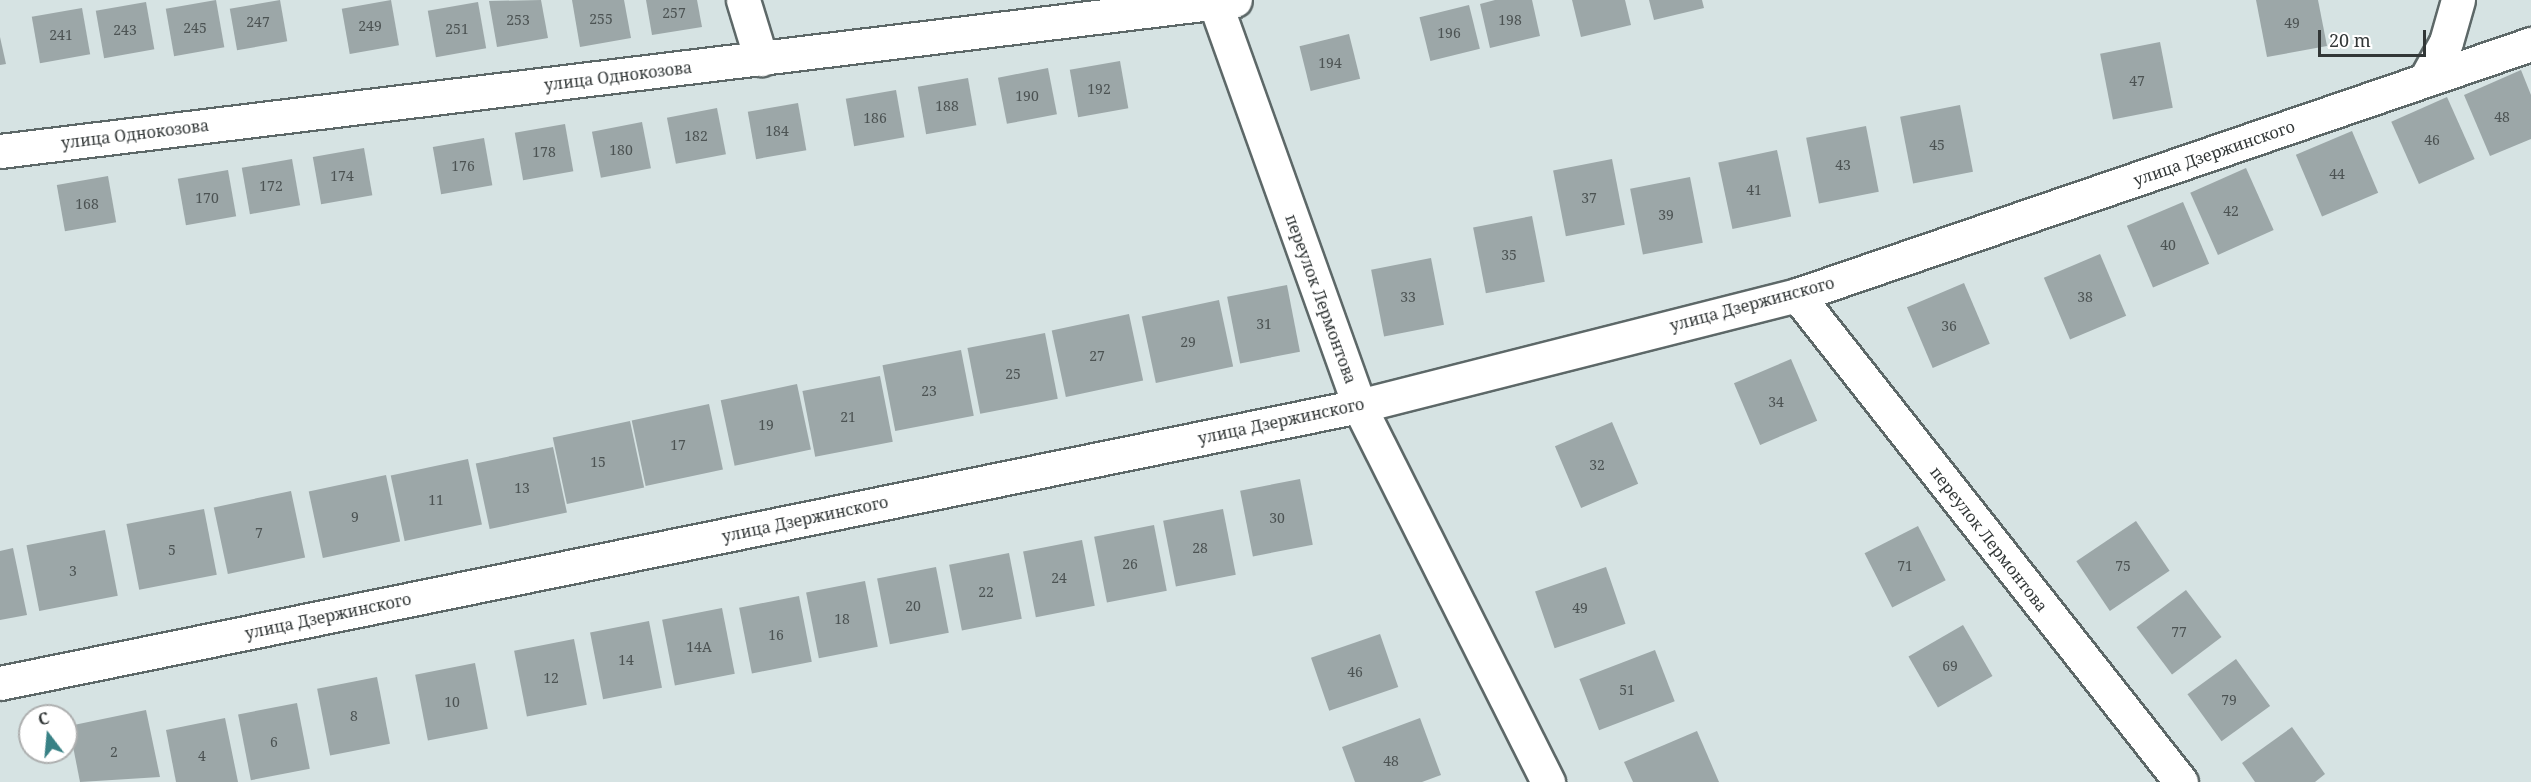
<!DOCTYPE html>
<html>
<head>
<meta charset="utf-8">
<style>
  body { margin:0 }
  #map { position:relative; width:2531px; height:782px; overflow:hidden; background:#d6e3e3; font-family:"Noto Serif",serif }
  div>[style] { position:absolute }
  .building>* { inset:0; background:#9ca7a8; transform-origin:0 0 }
  .roads { filter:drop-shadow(2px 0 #5d6868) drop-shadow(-2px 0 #5d6868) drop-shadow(0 2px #5d6868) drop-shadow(0 -2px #5d6868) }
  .minor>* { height:33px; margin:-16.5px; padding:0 16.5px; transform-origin:16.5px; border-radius:16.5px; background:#fff }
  span { translate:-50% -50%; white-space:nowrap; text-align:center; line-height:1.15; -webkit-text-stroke:4.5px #fff; paint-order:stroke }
  .number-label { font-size:14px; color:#4c5353 }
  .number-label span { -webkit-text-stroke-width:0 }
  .street-label { font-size:16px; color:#323737 }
  .north { position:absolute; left:18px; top:704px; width:60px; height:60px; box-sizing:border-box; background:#fff; border:2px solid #adafaf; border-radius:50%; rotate:344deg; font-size:16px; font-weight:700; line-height:24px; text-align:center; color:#323737 }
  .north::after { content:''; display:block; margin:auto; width:21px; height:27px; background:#388185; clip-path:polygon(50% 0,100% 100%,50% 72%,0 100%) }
  .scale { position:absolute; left:2318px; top:30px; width:108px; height:27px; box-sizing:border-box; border:3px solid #323737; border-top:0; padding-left:8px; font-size:18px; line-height:21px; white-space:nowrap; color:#323737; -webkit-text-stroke:4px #fff; paint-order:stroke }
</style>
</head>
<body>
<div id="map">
  <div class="building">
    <i style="left:216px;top:0;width:48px;height:51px;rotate:80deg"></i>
    <i style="left:280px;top:0;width:42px;height:51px;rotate:80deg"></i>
    <i style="left:391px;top:0;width:46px;height:50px;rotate:80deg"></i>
    <i style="clip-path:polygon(541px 0,548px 38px,497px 47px,489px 1px)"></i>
    <i style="clip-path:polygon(572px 0,624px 0,631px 38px,580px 47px)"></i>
    <i style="clip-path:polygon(646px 0,697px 0,702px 27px,652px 35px)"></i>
    <i style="clip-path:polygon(1495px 0,1532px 0,1540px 36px,1490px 48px,1480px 4px)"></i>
    <i style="clip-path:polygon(1572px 0,1625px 0,1631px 25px,1581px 37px)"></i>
    <i style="clip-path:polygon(1649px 0,1702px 0,1704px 8px,1654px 20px)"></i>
    <i style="clip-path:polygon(2256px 0,2318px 0,2327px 46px,2267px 57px)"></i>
    <i style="left:146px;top:2px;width:48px;height:51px;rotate:80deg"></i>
    <i style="left:478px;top:2px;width:47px;height:51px;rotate:80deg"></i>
    <i style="left:1469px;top:5px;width:45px;height:51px;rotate:76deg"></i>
    <i style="left:82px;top:8px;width:47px;height:51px;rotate:80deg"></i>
    <i style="left:1349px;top:34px;width:46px;height:51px;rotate:76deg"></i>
    <i style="clip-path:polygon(0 37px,6px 64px,0 65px)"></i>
    <i style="left:2160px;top:42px;width:67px;height:61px;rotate:79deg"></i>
    <i style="left:1120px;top:61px;width:48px;height:51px;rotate:80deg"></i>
    <i style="left:1048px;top:68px;width:47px;height:51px;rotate:79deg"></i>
    <i style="clip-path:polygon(2521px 70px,2531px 95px,2531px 139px,2490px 156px,2464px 95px)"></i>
    <i style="left:968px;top:78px;width:48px;height:51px;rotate:80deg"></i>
    <i style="left:896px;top:90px;width:48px;height:51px;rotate:80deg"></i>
    <i style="left:2447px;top:97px;width:68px;height:61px;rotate:66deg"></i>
    <i style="left:798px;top:103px;width:48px;height:51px;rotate:80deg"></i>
    <i style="left:1960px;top:105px;width:68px;height:61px;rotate:79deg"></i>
    <i style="left:717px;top:108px;width:47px;height:51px;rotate:79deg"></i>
    <i style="left:642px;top:122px;width:47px;height:51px;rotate:79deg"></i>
    <i style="left:565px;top:124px;width:48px;height:51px;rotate:80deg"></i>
    <i style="left:1866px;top:126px;width:67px;height:61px;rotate:79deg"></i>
    <i style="left:2352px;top:131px;width:67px;height:61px;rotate:67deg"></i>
    <i style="left:484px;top:138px;width:48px;height:52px;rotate:80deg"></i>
    <i style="left:364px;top:148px;width:48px;height:52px;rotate:80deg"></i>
    <i style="left:1777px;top:150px;width:68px;height:60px;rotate:78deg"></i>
    <i style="left:292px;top:159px;width:47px;height:51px;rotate:80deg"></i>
    <i style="left:1612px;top:159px;width:67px;height:60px;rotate:79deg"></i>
    <i style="left:2246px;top:168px;width:68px;height:61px;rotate:66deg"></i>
    <i style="left:228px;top:170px;width:47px;height:51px;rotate:80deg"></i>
    <i style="left:108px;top:176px;width:47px;height:52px;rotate:80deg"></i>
    <i style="left:1690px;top:177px;width:67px;height:61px;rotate:79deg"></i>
    <i style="left:2183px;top:202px;width:67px;height:61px;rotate:67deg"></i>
    <i style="left:1532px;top:216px;width:67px;height:60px;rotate:79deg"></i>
    <i style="left:2100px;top:254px;width:67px;height:61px;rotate:67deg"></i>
    <i style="left:1431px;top:258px;width:68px;height:61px;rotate:79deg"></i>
    <i style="left:1964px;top:283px;width:66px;height:62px;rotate:67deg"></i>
    <i style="left:1287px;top:285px;width:68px;height:61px;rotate:79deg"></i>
    <i style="left:1219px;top:300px;width:68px;height:79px;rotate:78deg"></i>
    <i style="left:1129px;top:314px;width:68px;height:79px;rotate:78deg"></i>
    <i style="left:1045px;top:333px;width:67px;height:79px;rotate:79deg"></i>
    <i style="left:961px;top:350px;width:67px;height:80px;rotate:79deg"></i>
    <i style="left:1791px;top:359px;width:67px;height:62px;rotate:67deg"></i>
    <i style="left:880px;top:376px;width:67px;height:79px;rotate:79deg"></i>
    <i style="left:797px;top:384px;width:67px;height:78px;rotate:78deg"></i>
    <i style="left:709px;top:404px;width:67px;height:79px;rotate:78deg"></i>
    <i style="left:630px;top:421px;width:68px;height:79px;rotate:78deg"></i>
    <i style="left:1612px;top:422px;width:67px;height:62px;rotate:67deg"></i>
    <i style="left:553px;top:447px;width:67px;height:79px;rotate:78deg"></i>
    <i style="left:468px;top:459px;width:67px;height:79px;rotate:78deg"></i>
    <i style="left:386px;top:475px;width:68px;height:79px;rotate:78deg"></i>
    <i style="left:1300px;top:479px;width:67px;height:61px;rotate:79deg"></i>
    <i style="left:291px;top:491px;width:68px;height:79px;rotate:78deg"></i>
    <i style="left:204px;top:509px;width:67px;height:79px;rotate:79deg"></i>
    <i style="left:1223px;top:509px;width:67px;height:61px;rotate:79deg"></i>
    <i style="left:2136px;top:521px;width:60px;height:72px;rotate:56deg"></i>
    <i style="left:1154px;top:525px;width:67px;height:61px;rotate:79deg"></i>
    <i style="left:1918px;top:526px;width:61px;height:60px;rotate:63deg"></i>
    <i style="left:105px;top:530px;width:67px;height:80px;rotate:79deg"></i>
    <i style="left:1082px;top:540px;width:67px;height:60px;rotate:79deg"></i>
    <i style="clip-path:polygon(13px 548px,27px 615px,0 620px,0 551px)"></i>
    <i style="left:1009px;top:553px;width:67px;height:61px;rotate:79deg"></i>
    <i style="left:936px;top:567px;width:67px;height:60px;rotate:79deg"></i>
    <i style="left:1606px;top:567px;width:60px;height:75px;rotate:71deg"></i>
    <i style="left:865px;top:581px;width:67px;height:60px;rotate:79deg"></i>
    <i style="left:2186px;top:590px;width:59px;height:62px;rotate:53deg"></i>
    <i style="left:799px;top:596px;width:67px;height:61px;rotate:79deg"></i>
    <i style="left:722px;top:608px;width:67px;height:61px;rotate:79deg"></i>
    <i style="left:649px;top:621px;width:68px;height:60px;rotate:79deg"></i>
    <i style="left:1963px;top:625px;width:59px;height:63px;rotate:60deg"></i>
    <i style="left:1380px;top:634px;width:56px;height:73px;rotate:71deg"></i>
    <i style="left:574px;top:639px;width:67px;height:61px;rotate:79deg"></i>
    <i style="left:1655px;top:650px;width:55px;height:81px;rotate:69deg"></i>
    <i style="left:2236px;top:659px;width:58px;height:60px;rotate:54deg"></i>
    <i style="left:475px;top:663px;width:67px;height:61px;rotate:79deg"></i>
    <i style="left:377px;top:677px;width:68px;height:61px;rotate:79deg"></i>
    <i style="left:297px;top:703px;width:67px;height:60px;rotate:79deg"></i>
    <i style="clip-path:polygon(146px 710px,160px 777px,80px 782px,69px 726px)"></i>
    <i style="clip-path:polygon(225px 718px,238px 782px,176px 782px,166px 730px)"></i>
    <i style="clip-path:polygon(1420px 718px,1441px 775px,1422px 782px,1355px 782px,1342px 747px)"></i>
    <i style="clip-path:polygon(2292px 727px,2325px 774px,2315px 782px,2255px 782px,2242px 763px)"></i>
    <i style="clip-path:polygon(1697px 731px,1719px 782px,1633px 782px,1624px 762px)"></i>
  </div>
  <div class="roads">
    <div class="minor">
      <i style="left:743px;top:0;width:62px;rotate:73deg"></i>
      <i style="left:1214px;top:0;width:431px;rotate:70.3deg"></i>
      <i style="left:1359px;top:406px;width:421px;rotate:63.3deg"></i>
      <i style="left:2425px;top:80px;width:43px;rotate:-61.1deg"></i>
      <i style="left:2446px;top:42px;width:44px;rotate:-74.1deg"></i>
      <i style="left:0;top:151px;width:1244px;rotate:-6.97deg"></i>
      <i style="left:1797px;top:295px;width:620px;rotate:51.74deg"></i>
      <i style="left:0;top:683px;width:1387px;rotate:-11.52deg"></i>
      <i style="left:1359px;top:406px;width:452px;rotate:-14.2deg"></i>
      <i style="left:1797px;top:295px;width:776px;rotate:-18.88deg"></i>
    </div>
  </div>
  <div class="number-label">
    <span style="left:674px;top:13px">257</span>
    <span style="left:601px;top:19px">255</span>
    <span style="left:518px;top:20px">253</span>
    <span style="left:1510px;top:20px">198</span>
    <span style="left:258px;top:22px">247</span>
    <span style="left:2292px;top:23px">49</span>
    <span style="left:370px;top:26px">249</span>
    <span style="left:195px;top:28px">245</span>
    <span style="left:457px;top:29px">251</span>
    <span style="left:125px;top:30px">243</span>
    <span style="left:1449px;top:33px">196</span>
    <span style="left:61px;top:35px">241</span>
    <span style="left:1330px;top:63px">194</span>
    <span style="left:2137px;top:81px">47</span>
    <span style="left:1099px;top:89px">192</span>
    <span style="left:1027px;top:96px">190</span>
    <span style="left:947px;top:106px">188</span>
    <span style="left:2502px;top:117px">48</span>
    <span style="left:875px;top:118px">186</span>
    <span style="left:777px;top:131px">184</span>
    <span style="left:696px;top:136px">182</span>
    <span style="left:2432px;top:140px">46</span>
    <span style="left:1937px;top:145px">45</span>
    <span style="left:621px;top:150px">180</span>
    <span style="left:544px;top:152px">178</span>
    <span style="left:1843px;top:165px">43</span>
    <span style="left:463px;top:166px">176</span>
    <span style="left:2337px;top:174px">44</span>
    <span style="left:342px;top:176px">174</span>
    <span style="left:271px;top:186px">172</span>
    <span style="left:1754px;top:190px">41</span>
    <span style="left:207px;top:198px">170</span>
    <span style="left:1589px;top:198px">37</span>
    <span style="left:87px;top:204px">168</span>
    <span style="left:2231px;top:211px">42</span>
    <span style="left:1666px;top:215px">39</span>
    <span style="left:2168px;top:245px">40</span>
    <span style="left:1509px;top:255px">35</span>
    <span style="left:1408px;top:297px">33</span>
    <span style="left:2085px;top:297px">38</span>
    <span style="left:1264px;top:324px">31</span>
    <span style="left:1949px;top:326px">36</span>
    <span style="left:1188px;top:342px">29</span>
    <span style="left:1097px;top:356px">27</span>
    <span style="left:1013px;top:374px">25</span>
    <span style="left:929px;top:391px">23</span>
    <span style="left:1776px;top:402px">34</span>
    <span style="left:848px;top:417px">21</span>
    <span style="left:766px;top:425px">19</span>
    <span style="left:678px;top:445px">17</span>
    <span style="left:598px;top:462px">15</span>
    <span style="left:1597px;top:465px">32</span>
    <span style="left:522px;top:488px">13</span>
    <span style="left:436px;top:500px">11</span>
    <span style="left:355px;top:517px">9</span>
    <span style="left:1277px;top:518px">30</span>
    <span style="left:259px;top:533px">7</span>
    <span style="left:1200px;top:548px">28</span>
    <span style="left:172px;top:550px">5</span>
    <span style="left:1130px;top:564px">26</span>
    <span style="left:1905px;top:566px">71</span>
    <span style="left:2123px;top:566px">75</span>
    <span style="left:73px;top:571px">3</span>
    <span style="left:1059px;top:578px">24</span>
    <span style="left:986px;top:592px">22</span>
    <span style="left:913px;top:606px">20</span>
    <span style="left:1580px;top:608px">49</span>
    <span style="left:842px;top:619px">18</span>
    <span style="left:2179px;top:632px">77</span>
    <span style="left:776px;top:635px">16</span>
    <span style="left:699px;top:647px">14А</span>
    <span style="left:626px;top:660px">14</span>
    <span style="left:1950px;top:666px">69</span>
    <span style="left:1355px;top:672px">46</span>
    <span style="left:551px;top:678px">12</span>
    <span style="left:1627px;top:690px">51</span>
    <span style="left:2229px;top:700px">79</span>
    <span style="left:452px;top:702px">10</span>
    <span style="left:354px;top:716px">8</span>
    <span style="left:274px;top:742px">6</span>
    <span style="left:114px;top:752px">2</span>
    <span style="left:202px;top:756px">4</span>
    <span style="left:1391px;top:761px">48</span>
  </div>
  <div class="street-label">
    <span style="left:618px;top:76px;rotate:-7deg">улица Однокозова</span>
    <span style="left:135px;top:134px;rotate:-7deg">улица Однокозова</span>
    <span style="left:2214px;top:153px;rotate:-19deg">улица Дзержинского</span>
    <span style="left:1321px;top:299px;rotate:70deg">переулок Лермонтова</span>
    <span style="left:1752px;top:304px;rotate:-15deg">улица Дзержинского</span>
    <span style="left:1281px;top:421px;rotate:-12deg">улица Дзержинского</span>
    <span style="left:805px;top:519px;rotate:-12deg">улица Дзержинского</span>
    <span style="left:1989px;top:539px;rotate:52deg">переулок Лермонтова</span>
    <span style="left:328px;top:616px;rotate:-12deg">улица Дзержинского</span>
  </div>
  <div class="north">С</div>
  <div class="scale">20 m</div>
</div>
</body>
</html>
